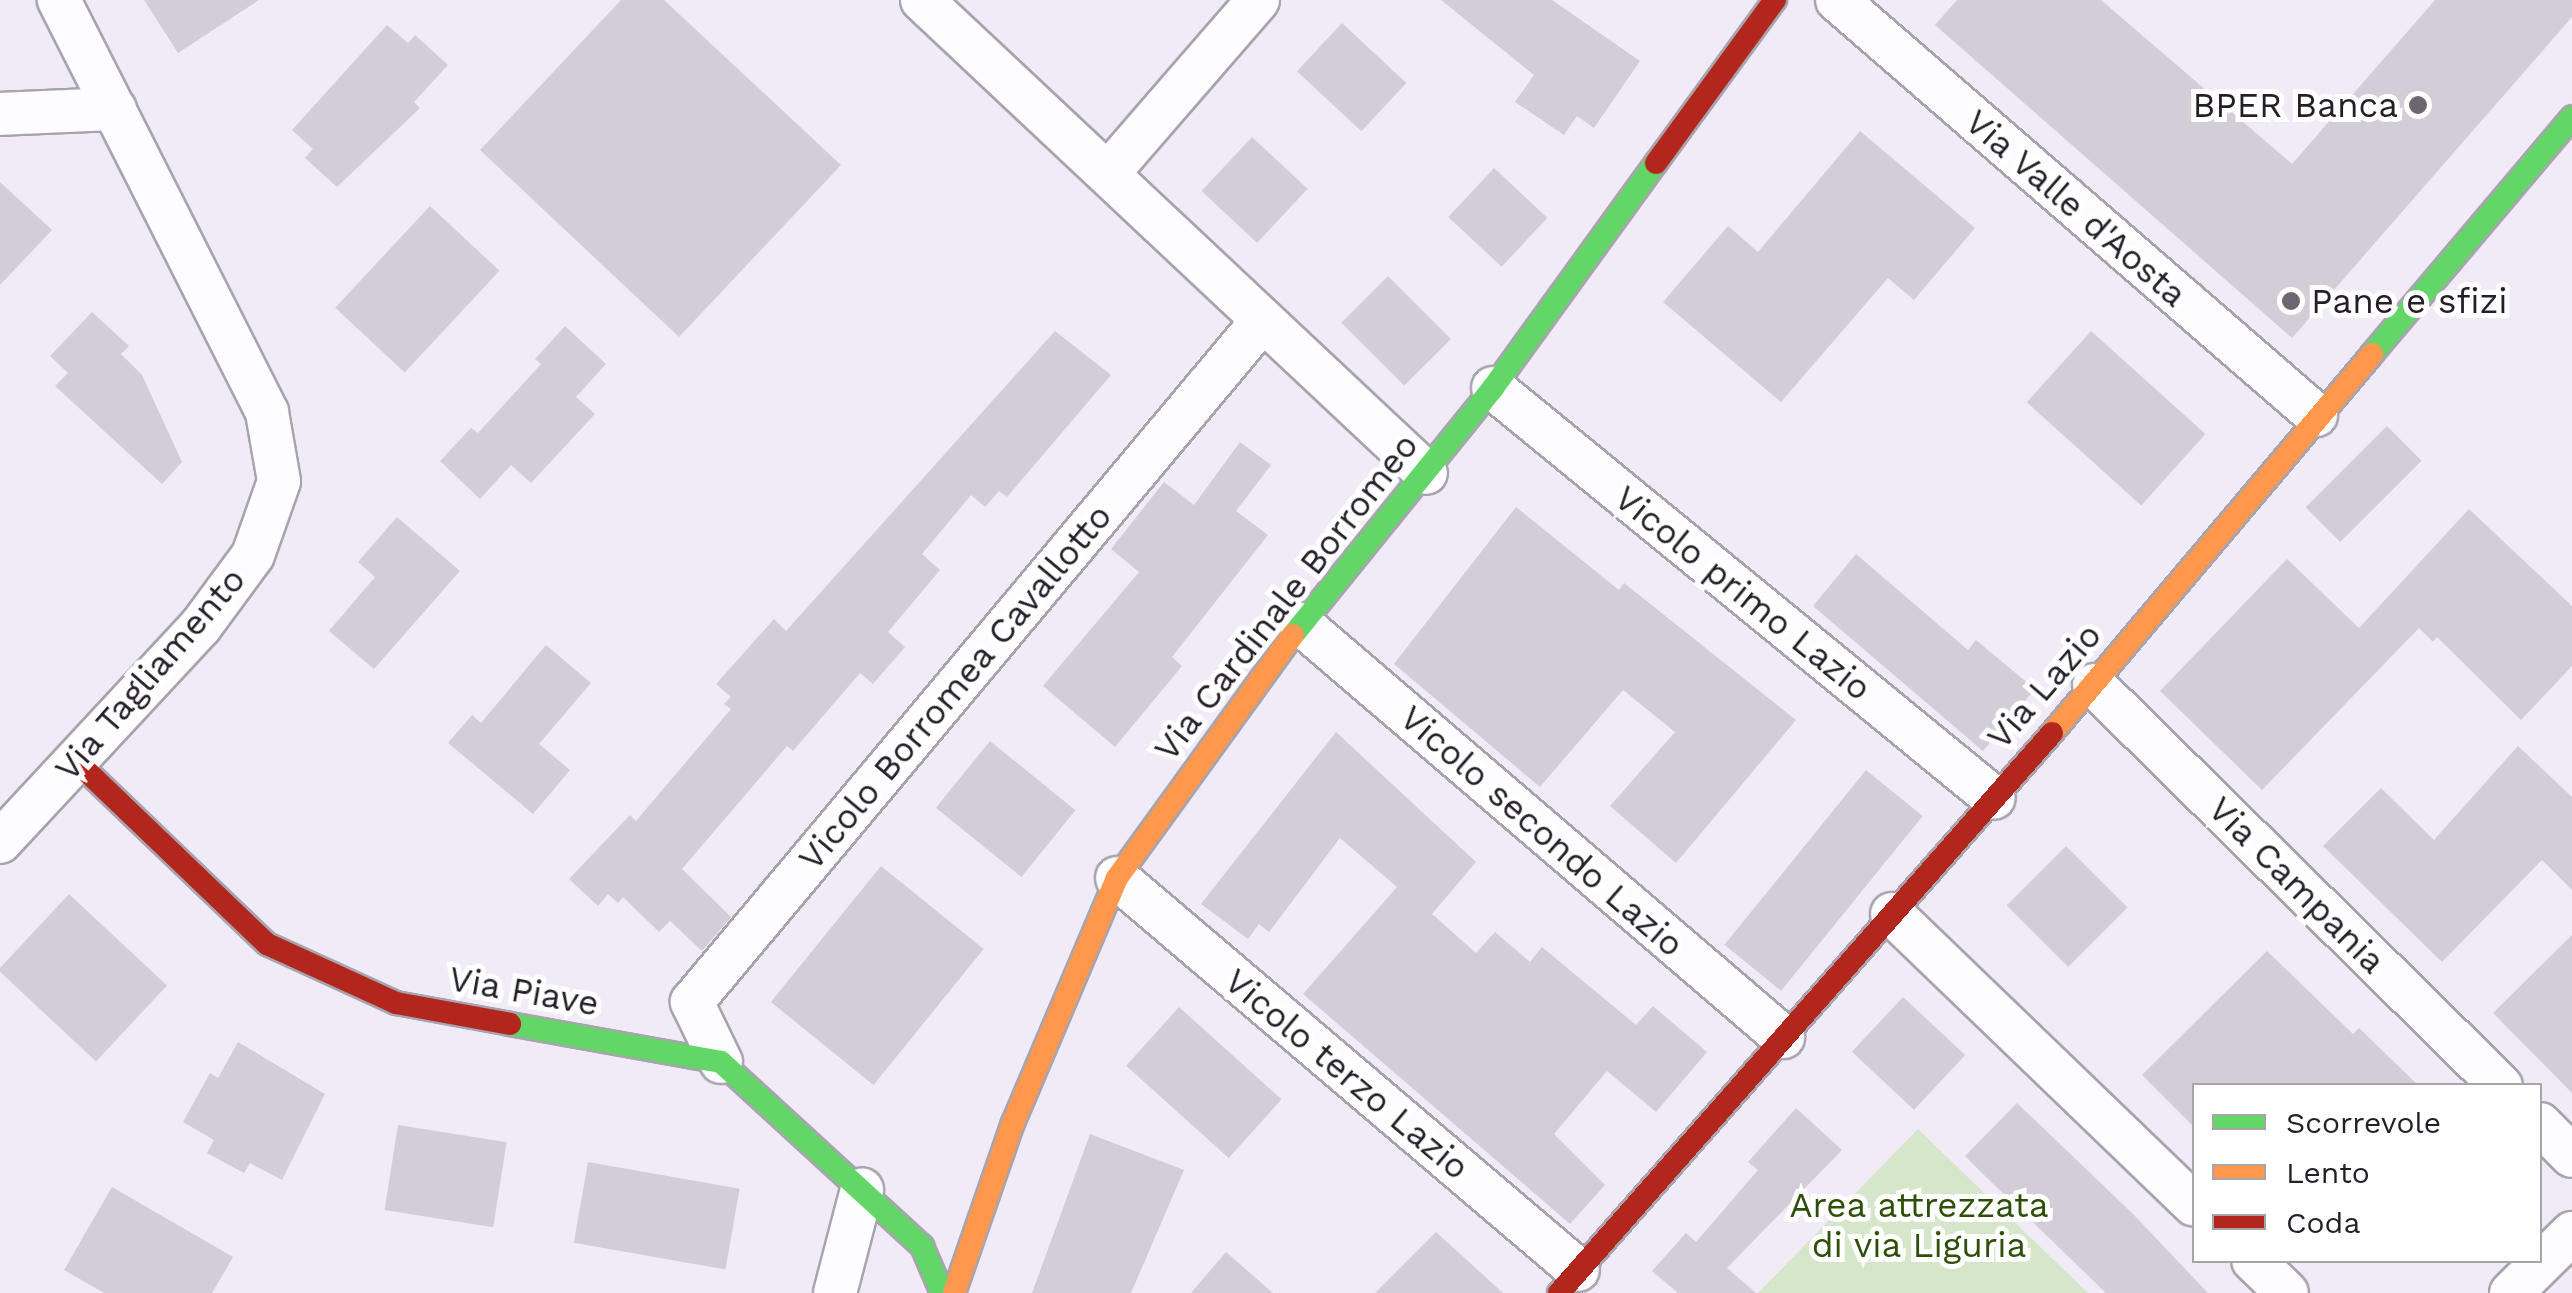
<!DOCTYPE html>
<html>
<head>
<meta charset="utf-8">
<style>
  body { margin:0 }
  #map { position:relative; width:2572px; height:1293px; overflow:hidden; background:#f1ebf7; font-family:"Work Sans",sans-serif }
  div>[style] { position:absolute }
  .green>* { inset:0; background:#d6e6ca }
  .building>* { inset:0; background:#d3cdd8; transform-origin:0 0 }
  .roads { filter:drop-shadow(2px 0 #a8a4ae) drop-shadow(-2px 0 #a8a4ae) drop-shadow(0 2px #a8a4ae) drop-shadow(0 -2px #a8a4ae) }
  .street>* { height:42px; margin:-21px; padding:0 21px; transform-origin:21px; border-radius:21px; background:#fdfcfe }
  .fast>* { height:22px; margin:-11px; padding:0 11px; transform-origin:11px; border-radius:11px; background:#63d668 }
  .slow>* { height:22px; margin:-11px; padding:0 11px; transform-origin:11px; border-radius:11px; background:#ff974d }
  .jam>* { height:22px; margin:-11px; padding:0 11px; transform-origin:11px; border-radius:11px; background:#b3261e }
  .dots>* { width:28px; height:28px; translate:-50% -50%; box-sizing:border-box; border:5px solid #fff; border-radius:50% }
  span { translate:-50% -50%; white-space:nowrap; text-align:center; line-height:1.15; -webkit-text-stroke:10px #fff; paint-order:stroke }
  .poi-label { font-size:35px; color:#231e28 }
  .right { translate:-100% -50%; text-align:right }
  .left { translate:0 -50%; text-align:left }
  .street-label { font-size:35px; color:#231e28 }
  .park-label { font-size:35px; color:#2e4f08 }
  .legend { position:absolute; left:2192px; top:1083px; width:350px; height:180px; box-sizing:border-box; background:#fff; border:2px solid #a7a5a9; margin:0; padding:12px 18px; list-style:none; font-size:30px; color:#231e28 }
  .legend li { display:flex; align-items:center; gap:20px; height:50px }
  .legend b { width:50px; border:2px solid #a7a5a9 }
</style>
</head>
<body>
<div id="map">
  <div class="green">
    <i style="clip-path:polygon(1918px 1129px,2088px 1293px,1758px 1293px)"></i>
  </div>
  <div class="building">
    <i style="clip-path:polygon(144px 0,259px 0,178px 53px)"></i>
    <i style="clip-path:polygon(621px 0,664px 0,841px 165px,679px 337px,480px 150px)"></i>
    <i style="clip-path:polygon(1441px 0,1552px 0,1640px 61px,1594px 128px,1577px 116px,1564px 135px,1515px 102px,1534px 75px)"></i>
    <i style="clip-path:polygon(1957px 0,2101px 0,2292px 164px,2435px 0,2572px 0,2572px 17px,2292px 338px,1935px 25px)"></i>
    <i style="left:1342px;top:23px;width:88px;height:66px;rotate:43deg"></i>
    <i style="clip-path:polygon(387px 25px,408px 43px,415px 35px,448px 65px,414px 102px,420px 108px,337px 187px,305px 158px,313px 149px,292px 130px)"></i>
    <i style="clip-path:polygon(1860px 131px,1975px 228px,1914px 300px,1888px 278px,1781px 402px,1663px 302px,1728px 226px,1758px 252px)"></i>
    <i style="left:1252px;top:137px;width:76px;height:74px;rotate:43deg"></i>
    <i style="left:1494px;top:168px;width:73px;height:67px;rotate:43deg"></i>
    <i style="clip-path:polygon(0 182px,52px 230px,0 285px)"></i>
    <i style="left:430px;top:206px;width:95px;height:139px;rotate:43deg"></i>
    <i style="left:1388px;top:276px;width:89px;height:66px;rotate:45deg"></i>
    <i style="clip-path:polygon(92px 312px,129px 346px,121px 354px,142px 375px,182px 462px,162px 484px,55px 386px,68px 373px,50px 356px)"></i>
    <i style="clip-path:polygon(565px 326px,606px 364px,576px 397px,595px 414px,531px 483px,511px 465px,480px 499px,440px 461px,471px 428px,478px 433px,541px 364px,535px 359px)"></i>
    <i style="clip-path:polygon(1055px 331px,1111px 375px,1007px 497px,999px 491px,985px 507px,971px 495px,922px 554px,940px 570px,888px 632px,905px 647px,873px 684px,860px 673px,793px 751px,787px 746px,682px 869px,731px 917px,702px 951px,670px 921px,659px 932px,623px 897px,618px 903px,608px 894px,598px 906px,569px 879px,630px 815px,636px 821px,731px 709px,724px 704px,731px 697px,716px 684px,774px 619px,786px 631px)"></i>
    <i style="left:2091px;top:331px;width:154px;height:96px;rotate:42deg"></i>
    <i style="left:2387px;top:426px;width:49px;height:115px;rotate:45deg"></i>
    <i style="clip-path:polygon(1240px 442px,1271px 465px,1236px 511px,1268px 535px,1172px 657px,1182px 666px,1115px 747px,1043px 686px,1139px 572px,1111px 549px,1164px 482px,1194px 505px)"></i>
    <i style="clip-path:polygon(1516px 507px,1619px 590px,1624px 583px,1796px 720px,1676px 863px,1610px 806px,1675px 732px,1623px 690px,1540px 787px,1394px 664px)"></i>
    <i style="clip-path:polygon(2469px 509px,2572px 606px,2572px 666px,2521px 720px,2437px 637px,2433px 642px,2419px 628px,2262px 790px,2160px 691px,2287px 559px,2359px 628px)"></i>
    <i style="clip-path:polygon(397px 517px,460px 571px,374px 669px,329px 631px,375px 577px,358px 562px)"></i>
    <i style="clip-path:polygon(1856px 554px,1968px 650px,1976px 640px,2035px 689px,1983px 751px,1813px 606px)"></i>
    <i style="clip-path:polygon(546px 645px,591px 683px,539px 744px,570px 770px,533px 814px,448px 743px,472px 715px,481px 723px)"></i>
    <i style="clip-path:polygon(1336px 732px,1476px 862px,1432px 914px,1476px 953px,1495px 932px,1530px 962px,1542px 947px,1636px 1025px,1653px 1006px,1707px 1052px,1656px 1112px,1607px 1071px,1554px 1134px,1605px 1185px,1570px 1224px,1303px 994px,1397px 887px,1340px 838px,1269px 932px,1259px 924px,1248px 939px,1201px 904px)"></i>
    <i style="left:990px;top:741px;width:110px;height:86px;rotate:39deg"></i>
    <i style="clip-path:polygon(2518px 746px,2572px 797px,2572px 890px,2542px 860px,2442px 962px,2323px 846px,2381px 788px,2434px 840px)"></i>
    <i style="left:1866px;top:770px;width:73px;height:225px;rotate:39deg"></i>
    <i style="left:2066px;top:846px;width:87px;height:84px;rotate:45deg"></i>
    <i style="left:881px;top:866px;width:132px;height:175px;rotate:39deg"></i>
    <i style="left:69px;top:894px;width:134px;height:104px;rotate:43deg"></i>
    <i style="clip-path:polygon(2572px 935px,2572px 1093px,2493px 1013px)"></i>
    <i style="clip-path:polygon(2267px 951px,2353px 1034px,2359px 1028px,2419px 1086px,2194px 1086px,2194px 1127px,2142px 1075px)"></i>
    <i style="left:1903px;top:997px;width:85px;height:75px;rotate:43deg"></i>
    <i style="left:1179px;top:1007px;width:138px;height:79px;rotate:42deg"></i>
    <i style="clip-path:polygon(238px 1042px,325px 1094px,282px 1180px,250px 1163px,244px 1173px,207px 1153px,214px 1140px,183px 1122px,210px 1073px,218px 1078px)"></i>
    <i style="clip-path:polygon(2017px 1103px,2134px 1215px,2208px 1293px,2106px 1293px,1983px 1174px,1965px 1156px)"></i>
    <i style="clip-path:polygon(1796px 1108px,1842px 1150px,1727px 1268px,1756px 1293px,1678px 1293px,1652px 1271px,1686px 1233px,1696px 1242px,1758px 1170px,1748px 1162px)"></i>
    <i style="left:398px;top:1125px;width:110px;height:86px;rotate:9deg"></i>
    <i style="clip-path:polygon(1090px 1134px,1184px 1170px,1131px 1293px,1032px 1293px)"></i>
    <i style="left:588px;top:1162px;width:154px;height:82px;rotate:10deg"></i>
    <i style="clip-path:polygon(112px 1187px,233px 1257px,212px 1293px,104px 1293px,64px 1270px)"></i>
    <i style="clip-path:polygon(1436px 1232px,1503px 1293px,1375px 1293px)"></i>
    <i style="clip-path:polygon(1226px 1252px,1273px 1293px,1191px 1293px)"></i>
  </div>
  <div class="roads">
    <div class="street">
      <i style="left:922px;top:0;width:691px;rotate:43.18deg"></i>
      <i style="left:1837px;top:0;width:634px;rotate:40.91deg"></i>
      <i style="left:0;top:114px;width:115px;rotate:-2.5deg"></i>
      <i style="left:1110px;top:171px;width:226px;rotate:-49.1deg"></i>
      <i style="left:1493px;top:388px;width:647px;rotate:39.3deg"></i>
      <i style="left:1301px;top:624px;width:635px;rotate:40.59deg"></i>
      <i style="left:2094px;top:685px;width:571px;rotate:44.57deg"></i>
      <i style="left:0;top:842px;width:294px;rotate:-47.1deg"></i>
      <i style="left:200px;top:627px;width:89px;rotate:-53.6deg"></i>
      <i style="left:253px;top:555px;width:78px;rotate:-70.6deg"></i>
      <i style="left:279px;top:481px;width:70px;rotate:-99.9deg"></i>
      <i style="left:267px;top:412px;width:462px;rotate:-116.8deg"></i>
      <i style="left:1117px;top:878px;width:605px;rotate:40.38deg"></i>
      <i style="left:1892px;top:914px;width:419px;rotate:43.9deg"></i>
      <i style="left:721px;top:1062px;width:67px;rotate:-115.8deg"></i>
      <i style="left:692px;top:1002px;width:888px;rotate:-50.07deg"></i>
      <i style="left:2540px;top:1124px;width:45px;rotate:45deg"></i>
      <i style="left:2253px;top:1260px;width:47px;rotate:44.1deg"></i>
      <i style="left:835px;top:1293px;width:107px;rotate:-75.4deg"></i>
      <i style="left:2511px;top:1293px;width:86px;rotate:-44.5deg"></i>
    </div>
    <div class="fast">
      <i style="left:2372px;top:354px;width:310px;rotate:-49.8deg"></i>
      <i style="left:1293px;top:635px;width:318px;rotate:-51deg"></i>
      <i style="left:1493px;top:388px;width:278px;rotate:-54.1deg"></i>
      <i style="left:510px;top:1024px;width:214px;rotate:10.2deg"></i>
      <i style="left:721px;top:1062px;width:273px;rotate:42.5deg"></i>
      <i style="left:922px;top:1246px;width:51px;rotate:66.9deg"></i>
    </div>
    <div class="slow">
      <i style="left:2052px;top:733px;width:496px;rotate:-49.8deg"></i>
      <i style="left:954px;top:1293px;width:180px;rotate:-70.9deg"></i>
      <i style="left:1013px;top:1123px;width:266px;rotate:-67deg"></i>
      <i style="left:1117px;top:878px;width:300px;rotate:-54.1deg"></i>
    </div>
    <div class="jam">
      <i style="left:1656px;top:163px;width:202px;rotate:-53.9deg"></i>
      <i style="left:76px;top:761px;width:265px;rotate:43.8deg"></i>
      <i style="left:267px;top:944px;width:142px;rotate:24.6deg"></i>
      <i style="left:396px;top:1003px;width:116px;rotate:10.4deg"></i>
      <i style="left:1559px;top:1293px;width:746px;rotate:-48.64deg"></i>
    </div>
  </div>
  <div class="dots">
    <i style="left:2418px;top:105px;background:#6b6670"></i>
    <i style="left:2291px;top:301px;background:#6b6670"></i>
  </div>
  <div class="poi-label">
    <span class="right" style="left:2398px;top:105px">BPER Banca</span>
    <span class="left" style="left:2311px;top:301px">Pane e sfizi</span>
  </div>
  <div class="street-label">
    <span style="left:2076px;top:208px;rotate:41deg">Via Valle d'Aosta</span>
    <span style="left:1743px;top:593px;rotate:39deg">Vicolo primo Lazio</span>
    <span style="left:1286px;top:597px;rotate:-52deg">Via Cardinale Borromeo</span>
    <span style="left:150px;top:674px;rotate:-49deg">Via Tagliamento</span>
    <span style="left:2044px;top:686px;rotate:-49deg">Via Lazio</span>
    <span style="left:955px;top:687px;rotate:-50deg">Vicolo Borromea Cavallotto</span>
    <span style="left:1542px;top:831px;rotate:41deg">Vicolo secondo Lazio</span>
    <span style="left:2297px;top:885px;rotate:45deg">Via Campania</span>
    <span style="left:524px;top:991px;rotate:10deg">Via Piave</span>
    <span style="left:1347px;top:1074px;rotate:40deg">Vicolo terzo Lazio</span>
  </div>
  <div class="park-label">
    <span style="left:1919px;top:1225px">Area attrezzata<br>di via Liguria</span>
  </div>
  <ul class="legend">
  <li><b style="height:12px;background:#63d668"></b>Scorrevole</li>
  <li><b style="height:12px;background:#ff974d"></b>Lento</li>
  <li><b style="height:12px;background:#b3261e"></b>Coda</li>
  </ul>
</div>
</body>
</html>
